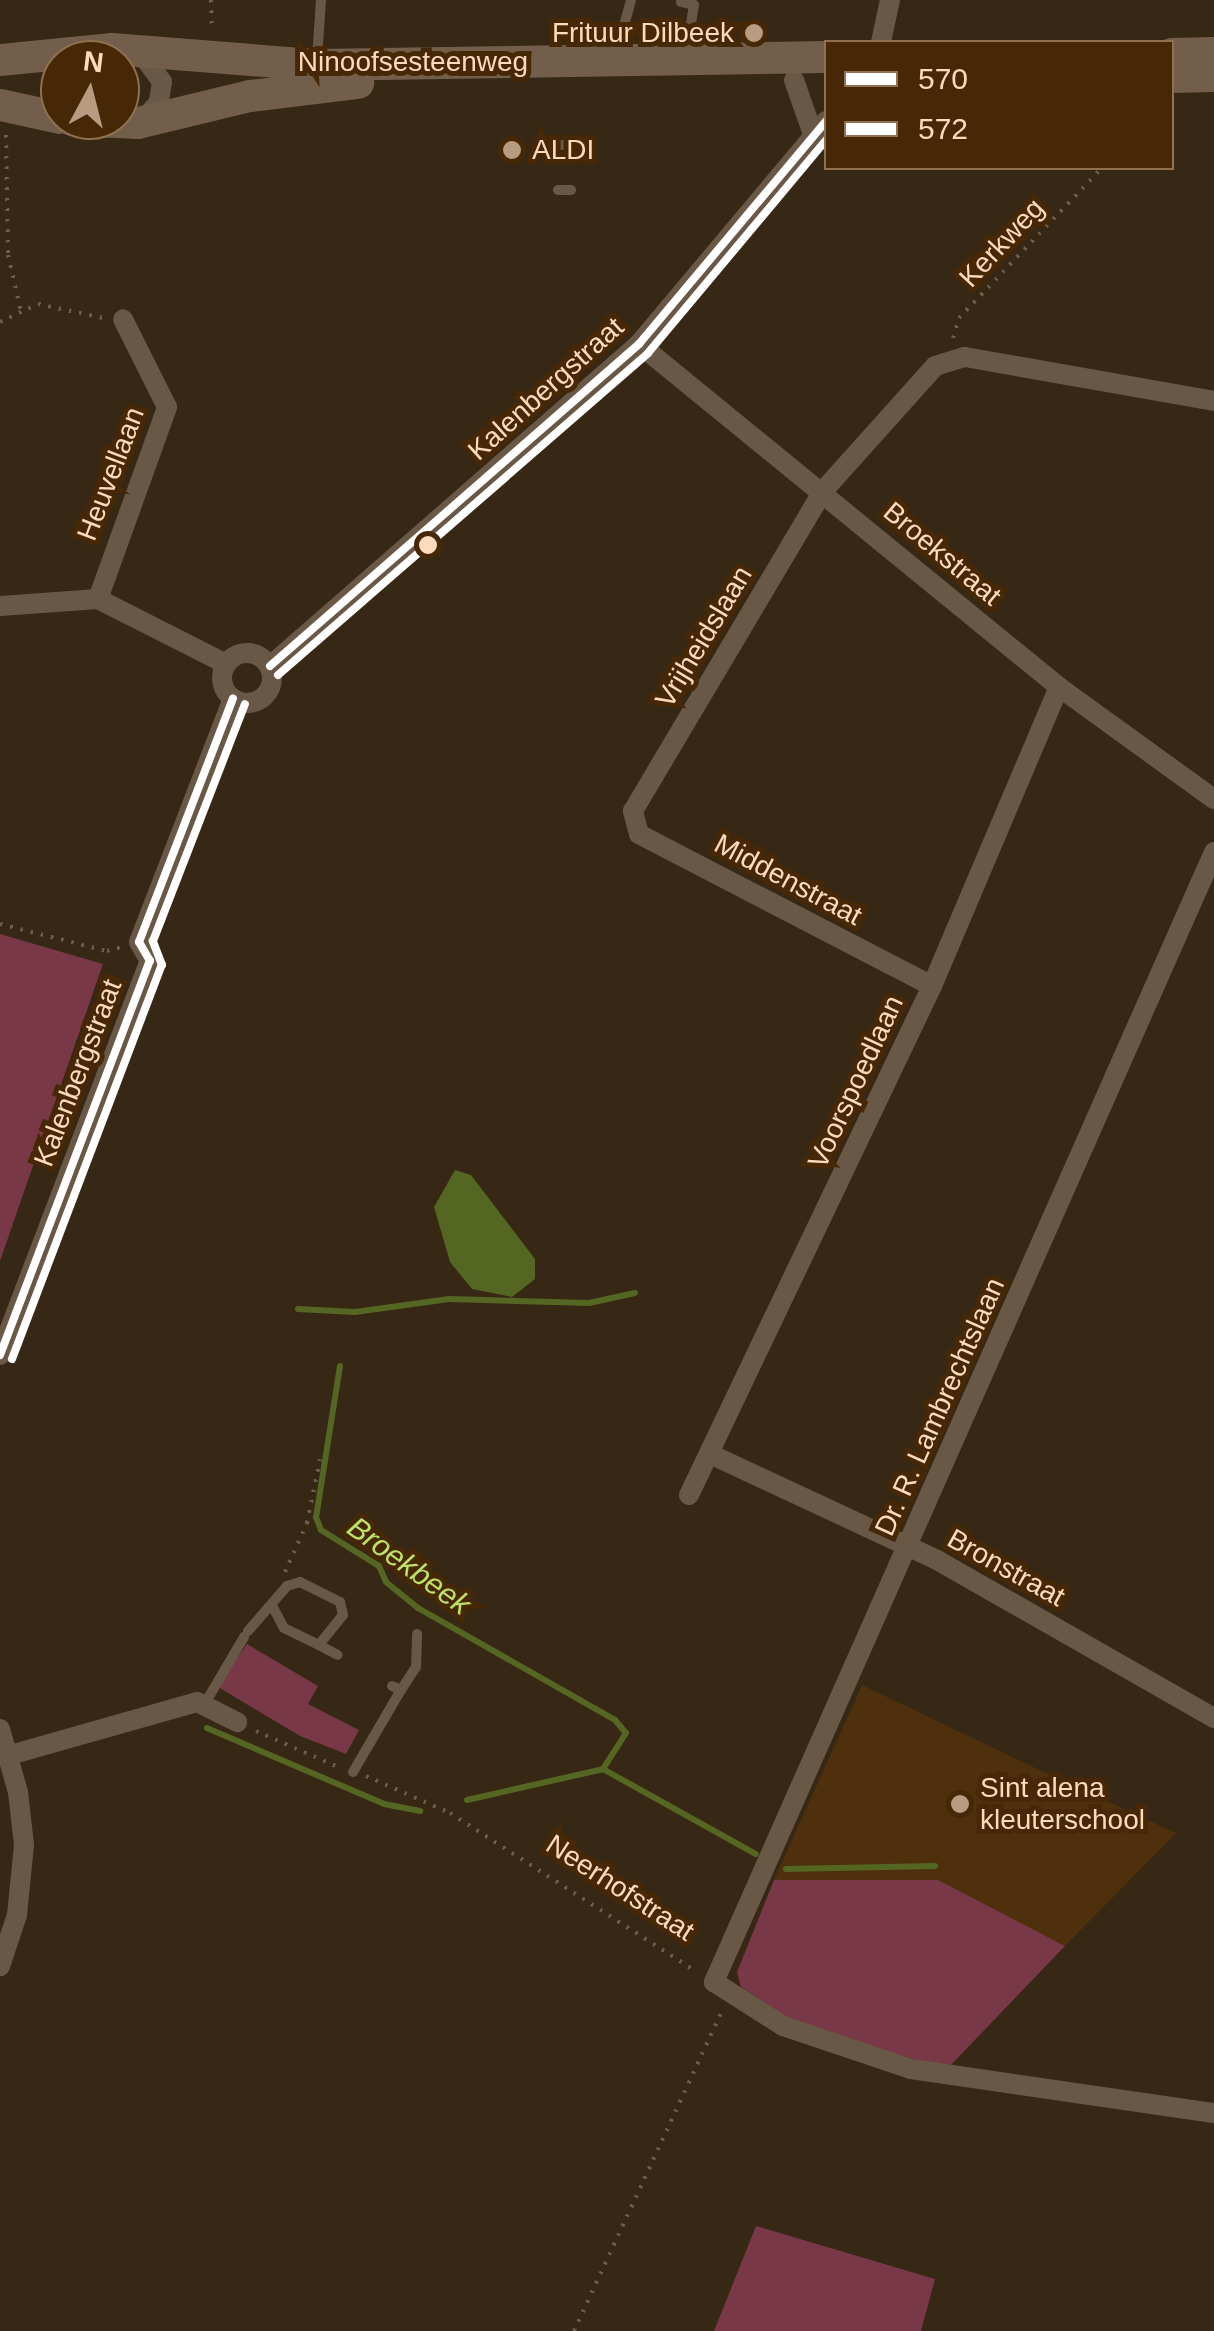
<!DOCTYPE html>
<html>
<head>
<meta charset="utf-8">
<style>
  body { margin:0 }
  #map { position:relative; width:1214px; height:2331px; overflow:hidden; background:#372715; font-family:Arial,sans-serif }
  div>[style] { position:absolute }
  .built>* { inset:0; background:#4f300c }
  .green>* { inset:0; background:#783848 }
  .water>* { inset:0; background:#546621 }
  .stream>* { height:6px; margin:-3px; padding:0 3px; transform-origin:3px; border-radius:3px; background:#546621 }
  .path>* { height:4px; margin-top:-2px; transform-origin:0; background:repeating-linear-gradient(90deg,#6c5d4f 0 2.5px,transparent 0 10.5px) }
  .lane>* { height:10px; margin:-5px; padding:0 5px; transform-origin:5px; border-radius:5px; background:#695846 }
  .street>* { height:20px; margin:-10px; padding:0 10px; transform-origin:10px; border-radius:10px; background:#695846 }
  .street>.ring { margin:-10px; padding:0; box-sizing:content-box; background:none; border:20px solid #695846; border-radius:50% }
  .primary>* { height:32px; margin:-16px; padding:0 16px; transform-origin:16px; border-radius:16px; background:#725e4b }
  .bus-1>* { height:8px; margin:-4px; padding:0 4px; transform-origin:4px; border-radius:4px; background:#fff }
  .bus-2>* { height:8px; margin:-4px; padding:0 4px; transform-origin:4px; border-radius:4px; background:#fff }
  .dots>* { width:28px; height:28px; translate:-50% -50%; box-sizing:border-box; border:5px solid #462806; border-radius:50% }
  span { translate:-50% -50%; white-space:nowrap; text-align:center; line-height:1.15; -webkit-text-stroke:10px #462806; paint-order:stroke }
  .poi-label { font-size:28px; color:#fcdbbd }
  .right { translate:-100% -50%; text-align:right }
  .left { translate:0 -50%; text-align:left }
  .street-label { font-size:28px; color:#fcdbbd }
  .water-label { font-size:30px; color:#bde266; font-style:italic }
  .legend { position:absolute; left:824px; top:40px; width:350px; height:130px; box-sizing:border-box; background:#462806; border:2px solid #8f704f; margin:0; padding:12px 18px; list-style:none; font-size:30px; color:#fcdbbd }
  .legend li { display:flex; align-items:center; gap:20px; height:50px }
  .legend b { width:50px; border:2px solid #8f704f }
  .north { position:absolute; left:40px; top:40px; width:100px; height:100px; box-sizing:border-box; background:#462806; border:2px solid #8f704f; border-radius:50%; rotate:7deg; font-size:28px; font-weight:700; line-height:40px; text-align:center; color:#fcdbbd }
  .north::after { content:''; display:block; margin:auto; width:35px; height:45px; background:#b79c82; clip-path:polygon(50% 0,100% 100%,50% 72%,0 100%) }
</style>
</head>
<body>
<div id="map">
  <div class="built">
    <i style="clip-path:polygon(862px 1685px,1048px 1774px,1176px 1833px,1065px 1946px,937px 1880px,774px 1880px)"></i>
  </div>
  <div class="green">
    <i style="clip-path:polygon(0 934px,103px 964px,0 1261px)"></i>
    <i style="clip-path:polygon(247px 1644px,318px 1686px,308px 1704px,359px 1730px,346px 1754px,300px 1736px,218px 1687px)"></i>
    <i style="clip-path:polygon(774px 1880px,938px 1880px,1065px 1946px,948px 2068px,841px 2040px,783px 2015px,741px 1987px,737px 1972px)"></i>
    <i style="clip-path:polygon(756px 2226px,935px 2279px,921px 2331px,714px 2331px)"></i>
  </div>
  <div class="water">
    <i style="clip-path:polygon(455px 1170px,471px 1175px,535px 1259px,535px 1279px,512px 1297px,472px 1289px,450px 1262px,434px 1207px)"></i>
  </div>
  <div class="stream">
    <i style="left:298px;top:1309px;width:57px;rotate:3deg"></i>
    <i style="left:355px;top:1312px;width:95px;rotate:-7.9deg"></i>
    <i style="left:449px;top:1299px;width:140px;rotate:1.6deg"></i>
    <i style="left:589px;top:1303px;width:47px;rotate:-12.3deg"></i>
    <i style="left:340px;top:1366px;width:153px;rotate:99deg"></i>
    <i style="left:316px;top:1517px;width:14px;rotate:69deg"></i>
    <i style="left:321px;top:1530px;width:68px;rotate:31.8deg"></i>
    <i style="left:379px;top:1566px;width:17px;rotate:66deg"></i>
    <i style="left:386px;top:1582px;width:41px;rotate:39.1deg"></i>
    <i style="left:418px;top:1608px;width:227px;rotate:29.6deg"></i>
    <i style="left:615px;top:1720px;width:17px;rotate:50deg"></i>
    <i style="left:626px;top:1733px;width:43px;rotate:122.6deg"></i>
    <i style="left:207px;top:1728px;width:193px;rotate:23.2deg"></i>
    <i style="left:384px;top:1804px;width:37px;rotate:11deg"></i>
    <i style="left:467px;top:1800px;width:139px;rotate:-12.8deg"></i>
    <i style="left:603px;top:1769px;width:175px;rotate:29.1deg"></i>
    <i style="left:786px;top:1869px;width:149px;rotate:-1.2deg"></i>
  </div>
  <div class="path">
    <i style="left:211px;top:0;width:30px;rotate:88deg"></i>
    <i style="left:6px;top:135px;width:120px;rotate:89deg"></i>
    <i style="left:8px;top:255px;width:57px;rotate:76.9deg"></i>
    <i style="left:0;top:322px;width:42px;rotate:-25.3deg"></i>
    <i style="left:38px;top:304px;width:67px;rotate:12deg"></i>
    <i style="left:953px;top:338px;width:21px;rotate:-73deg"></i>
    <i style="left:959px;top:318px;width:207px;rotate:-46.4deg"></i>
    <i style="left:0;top:924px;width:110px;rotate:14.2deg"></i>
    <i style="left:107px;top:951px;width:15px;rotate:-16deg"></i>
    <i style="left:285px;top:1572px;width:54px;rotate:-65.8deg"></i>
    <i style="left:307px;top:1523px;width:65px;rotate:-78.5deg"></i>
    <i style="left:256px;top:1731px;width:90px;rotate:23.7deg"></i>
    <i style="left:366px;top:1776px;width:92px;rotate:23.8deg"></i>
    <i style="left:450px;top:1813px;width:294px;rotate:32.8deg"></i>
    <i style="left:574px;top:2331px;width:353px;rotate:-65.2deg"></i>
  </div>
  <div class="lane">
    <i style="left:681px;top:2px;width:13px;rotate:13deg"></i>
    <i style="left:694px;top:5px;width:50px;rotate:99.3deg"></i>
    <i style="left:616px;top:55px;width:57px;rotate:-74.7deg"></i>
    <i style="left:317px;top:59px;width:59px;rotate:-86.1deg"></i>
    <i style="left:558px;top:145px;width:13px"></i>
    <i style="left:558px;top:190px;width:13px"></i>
    <i style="left:248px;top:1631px;width:60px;rotate:-49.1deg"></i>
    <i style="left:287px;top:1586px;width:14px;rotate:-17deg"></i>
    <i style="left:300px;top:1582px;width:45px;rotate:26.6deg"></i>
    <i style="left:340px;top:1602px;width:13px;rotate:77deg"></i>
    <i style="left:343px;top:1615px;width:38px;rotate:129deg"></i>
    <i style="left:319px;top:1645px;width:39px;rotate:-154deg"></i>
    <i style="left:284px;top:1628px;width:26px;rotate:-118deg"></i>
    <i style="left:319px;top:1645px;width:21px;rotate:28deg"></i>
    <i style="left:392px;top:1686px;width:10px;rotate:24deg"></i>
    <i style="left:401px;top:1690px;width:27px;rotate:-57deg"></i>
    <i style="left:416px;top:1667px;width:33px;rotate:-88deg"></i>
    <i style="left:204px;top:1705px;width:79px;rotate:-59.5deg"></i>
    <i style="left:353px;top:1772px;width:95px;rotate:-59.7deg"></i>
  </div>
  <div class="street">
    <i style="left:881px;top:42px;width:43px;rotate:-77.9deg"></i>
    <i style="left:141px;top:53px;width:36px;rotate:54deg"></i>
    <i style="left:162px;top:82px;width:20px;rotate:99deg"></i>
    <i style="left:159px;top:102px;width:23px;rotate:131deg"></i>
    <i style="left:794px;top:80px;width:60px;rotate:70.7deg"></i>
    <i style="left:639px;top:344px;width:542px;rotate:39.24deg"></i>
    <i style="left:1059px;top:687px;width:191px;rotate:35.9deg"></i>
    <i style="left:98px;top:599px;width:204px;rotate:-70.2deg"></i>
    <i style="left:167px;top:407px;width:98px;rotate:-116.6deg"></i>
    <i style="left:0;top:606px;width:98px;rotate:-4.1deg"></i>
    <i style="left:98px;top:599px;width:144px;rotate:26.9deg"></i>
    <i class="ring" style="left:222px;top:653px;width:30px;height:30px"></i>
    <i style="left:270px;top:666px;width:490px;rotate:-41.1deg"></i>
    <i style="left:639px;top:344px;width:291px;rotate:-50deg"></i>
    <i style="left:1214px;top:852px;width:1236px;rotate:113.87deg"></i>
    <i style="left:714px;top:1982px;width:82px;rotate:32.5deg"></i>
    <i style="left:783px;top:2026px;width:135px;rotate:18.6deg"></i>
    <i style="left:911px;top:2069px;width:306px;rotate:8.3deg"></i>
    <i style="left:932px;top:986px;width:330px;rotate:-152.6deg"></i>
    <i style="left:639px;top:834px;width:24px;rotate:-105deg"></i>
    <i style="left:633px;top:811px;width:372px;rotate:-59.3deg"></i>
    <i style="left:823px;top:491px;width:168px;rotate:-48.1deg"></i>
    <i style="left:935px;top:366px;width:31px;rotate:-17deg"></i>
    <i style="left:965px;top:357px;width:253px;rotate:10deg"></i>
    <i style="left:0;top:1355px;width:422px;rotate:-69.2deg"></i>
    <i style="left:150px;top:961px;width:22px;rotate:-120deg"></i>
    <i style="left:139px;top:942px;width:261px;rotate:-68.9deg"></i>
    <i style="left:710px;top:1454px;width:251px;rotate:25deg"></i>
    <i style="left:937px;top:1560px;width:319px;rotate:29.7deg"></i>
    <i style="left:689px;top:1495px;width:564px;rotate:-64.48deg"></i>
    <i style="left:932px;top:986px;width:325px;rotate:-67deg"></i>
    <i style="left:0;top:1729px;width:66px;rotate:74.1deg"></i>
    <i style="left:18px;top:1792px;width:53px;rotate:83.5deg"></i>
    <i style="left:24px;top:1845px;width:70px;rotate:95.7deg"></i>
    <i style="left:17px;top:1915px;width:54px;rotate:108.4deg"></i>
    <i style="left:10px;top:1755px;width:194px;rotate:-15.8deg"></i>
    <i style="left:197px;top:1702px;width:45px;rotate:26.6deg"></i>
  </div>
  <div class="primary">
    <i style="left:1172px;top:54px;width:42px;rotate:-1.4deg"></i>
    <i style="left:0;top:60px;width:113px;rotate:-5.6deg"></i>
    <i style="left:112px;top:49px;width:205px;rotate:4.5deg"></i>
    <i style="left:316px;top:65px;width:510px;rotate:-0.9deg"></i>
    <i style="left:1172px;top:77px;width:42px;rotate:-1.4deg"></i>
    <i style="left:0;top:105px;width:61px;rotate:12.2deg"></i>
    <i style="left:72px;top:120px;width:66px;rotate:2.6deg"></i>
    <i style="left:138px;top:123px;width:115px;rotate:-13.6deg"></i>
    <i style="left:250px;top:96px;width:109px;rotate:-6.9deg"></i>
  </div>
  <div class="bus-1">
    <i style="left:270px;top:666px;width:490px;rotate:-41.1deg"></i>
    <i style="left:639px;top:344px;width:291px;rotate:-50deg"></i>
    <i style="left:0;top:1355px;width:422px;rotate:-69.2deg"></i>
    <i style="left:150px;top:961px;width:22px;rotate:-120deg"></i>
    <i style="left:139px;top:942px;width:261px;rotate:-68.9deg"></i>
  </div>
  <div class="bus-2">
    <i style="left:278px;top:675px;width:490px;rotate:-41deg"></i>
    <i style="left:648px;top:353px;width:278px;rotate:-50.1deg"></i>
    <i style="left:12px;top:1359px;width:422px;rotate:-69.2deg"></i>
    <i style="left:162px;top:965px;width:26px;rotate:-111deg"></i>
    <i style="left:153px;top:941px;width:254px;rotate:-68.8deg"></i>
  </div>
  <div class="dots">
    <i style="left:754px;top:33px;background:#b79c82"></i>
    <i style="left:512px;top:150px;background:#b79c82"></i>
    <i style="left:428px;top:545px;background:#fcdbbd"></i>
    <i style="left:960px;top:1804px;background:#b79c82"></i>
  </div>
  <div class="poi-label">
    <span class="right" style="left:734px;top:33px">Frituur Dilbeek</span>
    <span class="left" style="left:532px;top:150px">ALDI</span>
    <span class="left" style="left:980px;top:1804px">Sint alena<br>kleuterschool</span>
  </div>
  <div class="street-label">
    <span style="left:413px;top:62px">Ninoofsesteenweg</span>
    <span style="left:1002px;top:243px;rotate:-47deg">Kerkweg</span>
    <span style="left:546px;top:389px;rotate:-42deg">Kalenbergstraat</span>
    <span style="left:111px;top:474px;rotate:-69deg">Heuvellaan</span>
    <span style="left:942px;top:554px;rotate:40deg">Broekstraat</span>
    <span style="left:704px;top:637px;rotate:-59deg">Vrijheidslaan</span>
    <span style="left:788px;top:880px;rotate:28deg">Middenstraat</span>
    <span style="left:78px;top:1073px;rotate:-69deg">Kalenbergstraat</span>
    <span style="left:856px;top:1082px;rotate:-65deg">Voorspoedlaan</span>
    <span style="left:940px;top:1407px;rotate:-66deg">Dr. R. Lambrechtslaan</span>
    <span style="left:1006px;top:1568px;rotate:29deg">Bronstraat</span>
    <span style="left:620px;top:1888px;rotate:33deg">Neerhofstraat</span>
  </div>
  <div class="water-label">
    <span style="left:409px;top:1566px;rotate:36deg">Broekbeek</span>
  </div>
  <ul class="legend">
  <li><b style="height:12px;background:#fff"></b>570</li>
  <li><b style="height:12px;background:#fff"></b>572</li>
  </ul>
  <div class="north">N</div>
</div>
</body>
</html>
